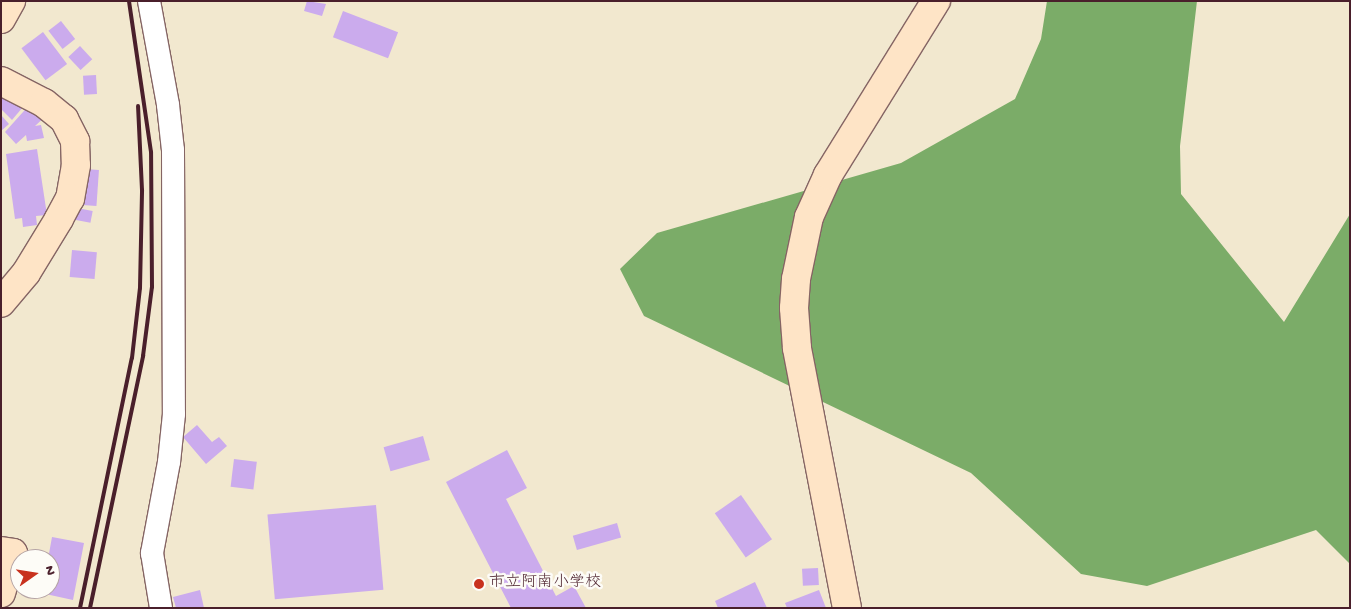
<!DOCTYPE html>
<html>
<head>
<meta charset="utf-8">
<style>
  body { margin:0 }
  #map { position:relative; width:1351px; height:609px; overflow:hidden; background:#f2e8cf; font-family:"Gochi Hand","Klee One",sans-serif }
  div>[style] { position:absolute }
  .forest>* { inset:0; background:#7bac68 }
  .building>* { inset:0; background:#cbabed; transform-origin:0 0 }
  .roads { filter:drop-shadow(1px 0 #856564) drop-shadow(-1px 0 #856564) drop-shadow(0 1px #856564) drop-shadow(0 -1px #856564) }
  .street>* { height:22px; margin:-11px; padding:0 11px; transform-origin:11px; border-radius:11px; background:#fff }
  .secondary>* { height:28px; margin:-14px; padding:0 14px; transform-origin:14px; border-radius:14px; background:#fee4c6 }
  .rail>* { height:4px; margin:-2px; padding:0 2px; transform-origin:2px; border-radius:2px; background:#4a1f2b }
  .dots>* { width:14px; height:14px; translate:-50% -50%; box-sizing:border-box; border:2px solid #fdfcf7; border-radius:50% }
  span { translate:-50% -50%; white-space:nowrap; text-align:center; line-height:1.15; -webkit-text-stroke:5px #fdfcf7; paint-order:stroke }
  .poi-label { font-size:16px; color:#4a1f2b }
  .left { translate:0 -50%; text-align:left }
  .frame { position:absolute; inset:0; border:2px solid #4a1f2b; pointer-events:none }
  .north { position:absolute; left:10px; top:549px; width:50px; height:50px; box-sizing:border-box; background:#fdfcf7; border:1px solid #b5a4a5; border-radius:50%; rotate:77deg; font-size:14px; font-weight:700; line-height:20px; text-align:center; color:#4a1f2b }
  .north::after { content:''; display:block; margin:auto; width:18px; height:22px; background:#c8321e; clip-path:polygon(50% 0,100% 100%,50% 72%,0 100%) }
</style>
</head>
<body>
<div id="map">
  <div class="forest">
    <i style="clip-path:polygon(1047px 1px,1197px 1px,1180px 146px,1181px 194px,1284px 322px,1350px 214px,1350px 564px,1316px 530px,1147px 586px,1081px 574px,971px 473px,644px 316px,620px 269px,657px 233px,901px 163px,1015px 99px,1041px 39px)"></i>
  </div>
  <div class="building">
    <i style="clip-path:polygon(307px 1px,326px 4px,322px 16px,304px 11px)"></i>
    <i style="left:343px;top:11px;width:59px;height:28px;rotate:21deg"></i>
    <i style="left:61px;top:21px;width:23px;height:16px;rotate:52deg"></i>
    <i style="left:43px;top:32px;width:40px;height:27px;rotate:53deg"></i>
    <i style="left:80px;top:46px;width:18px;height:16px;rotate:47deg"></i>
    <i style="left:96px;top:75px;width:19px;height:13px;rotate:87deg"></i>
    <i style="clip-path:polygon(1px 96px,28px 101px,12px 120px,1px 109px)"></i>
    <i style="clip-path:polygon(32px 102px,48px 114px,35px 126px,41px 125px,44px 138px,27px 141px,26px 135px,16px 144px,5px 132px)"></i>
    <i style="clip-path:polygon(1px 115px,9px 124px,1px 131px)"></i>
    <i style="clip-path:polygon(37px 149px,47px 215px,36px 216px,37px 225px,23px 227px,22px 218px,15px 219px,6px 154px)"></i>
    <i style="left:85px;top:169px;width:14px;height:36px;rotate:4deg"></i>
    <i style="left:77px;top:208px;width:16px;height:12px;rotate:11deg"></i>
    <i style="left:72px;top:250px;width:25px;height:27px;rotate:5deg"></i>
    <i style="clip-path:polygon(197px 425px,212px 442px,219px 437px,227px 446px,206px 464px,183px 437px)"></i>
    <i style="left:423px;top:436px;width:25px;height:41px;rotate:74deg"></i>
    <i style="clip-path:polygon(507px 450px,527px 488px,506px 499px,556px 596px,574px 586px,586px 608px,511px 608px,446px 482px)"></i>
    <i style="left:234px;top:459px;width:23px;height:28px;rotate:7deg"></i>
    <i style="left:741px;top:495px;width:54px;height:32px;rotate:55deg"></i>
    <i style="left:376px;top:505px;width:85px;height:109px;rotate:85deg"></i>
    <i style="left:617px;top:523px;width:15px;height:46px;rotate:74deg"></i>
    <i style="clip-path:polygon(52px 537px,84px 543px,73px 600px,41px 593px,42px 589px,50px 589px,48px 559px)"></i>
    <i style="left:818px;top:568px;width:17px;height:16px;rotate:87deg"></i>
    <i style="clip-path:polygon(755px 582px,767px 608px,718px 608px,715px 601px)"></i>
    <i style="clip-path:polygon(200px 590px,204px 608px,176px 608px,173px 597px)"></i>
    <i style="clip-path:polygon(819px 590px,826px 608px,787px 608px,785px 603px)"></i>
  </div>
  <div class="roads">
    <div class="street">
      <i style="left:149px;top:1px;width:106px;rotate:79.6deg"></i>
      <i style="left:168px;top:105px;width:45px;rotate:83.7deg"></i>
      <i style="left:173px;top:150px;width:264px;rotate:89.8deg"></i>
      <i style="left:174px;top:414px;width:48px;rotate:95.9deg"></i>
      <i style="left:169px;top:462px;width:93px;rotate:100.6deg"></i>
      <i style="left:152px;top:553px;width:56px;rotate:80.7deg"></i>
    </div>
    <div class="secondary">
      <i style="left:1px;top:19px;width:21px;rotate:-61deg"></i>
      <i style="left:1px;top:81px;width:48px;rotate:27.1deg"></i>
      <i style="left:44px;top:103px;width:26px;rotate:39deg"></i>
      <i style="left:64px;top:119px;width:25px;rotate:63deg"></i>
      <i style="left:75px;top:141px;width:24px;rotate:88deg"></i>
      <i style="left:76px;top:165px;width:34px;rotate:100deg"></i>
      <i style="left:70px;top:198px;width:24px;rotate:118deg"></i>
      <i style="left:59px;top:219px;width:63px;rotate:121.4deg"></i>
      <i style="left:26px;top:273px;width:39px;rotate:130deg"></i>
      <i style="left:1px;top:551px;width:12px;rotate:9deg"></i>
      <i style="left:13px;top:553px;width:42px;rotate:106.7deg"></i>
      <i style="left:847px;top:608px;width:265px;rotate:-100.9deg"></i>
      <i style="left:797px;top:348px;width:40px;rotate:-94.3deg"></i>
      <i style="left:794px;top:308px;width:29px;rotate:-86deg"></i>
      <i style="left:796px;top:279px;width:63px;rotate:-78.2deg"></i>
      <i style="left:809px;top:217px;width:46px;rotate:-65.7deg"></i>
      <i style="left:828px;top:175px;width:205px;rotate:-58.2deg"></i>
    </div>
  </div>
  <div class="rail">
    <i style="left:80px;top:608px;width:255px;rotate:-78.3deg"></i>
    <i style="left:132px;top:358px;width:70px;rotate:-83.5deg"></i>
    <i style="left:140px;top:288px;width:98px;rotate:-88.8deg"></i>
    <i style="left:142px;top:190px;width:84px;rotate:-92.7deg"></i>
    <i style="left:90px;top:608px;width:258px;rotate:-78.1deg"></i>
    <i style="left:143px;top:356px;width:70px;rotate:-82.6deg"></i>
    <i style="left:152px;top:287px;width:135px;rotate:-90.4deg"></i>
    <i style="left:151px;top:152px;width:153px;rotate:-98.3deg"></i>
  </div>
  <div class="dots">
    <i style="left:479px;top:584px;background:#c8321e"></i>
  </div>
  <div class="poi-label">
    <span class="left" style="left:489px;top:584px">市立阿南小学校</span>
  </div>
  <div class="frame"></div>
  <div class="north">N</div>
</div>
</body>
</html>
